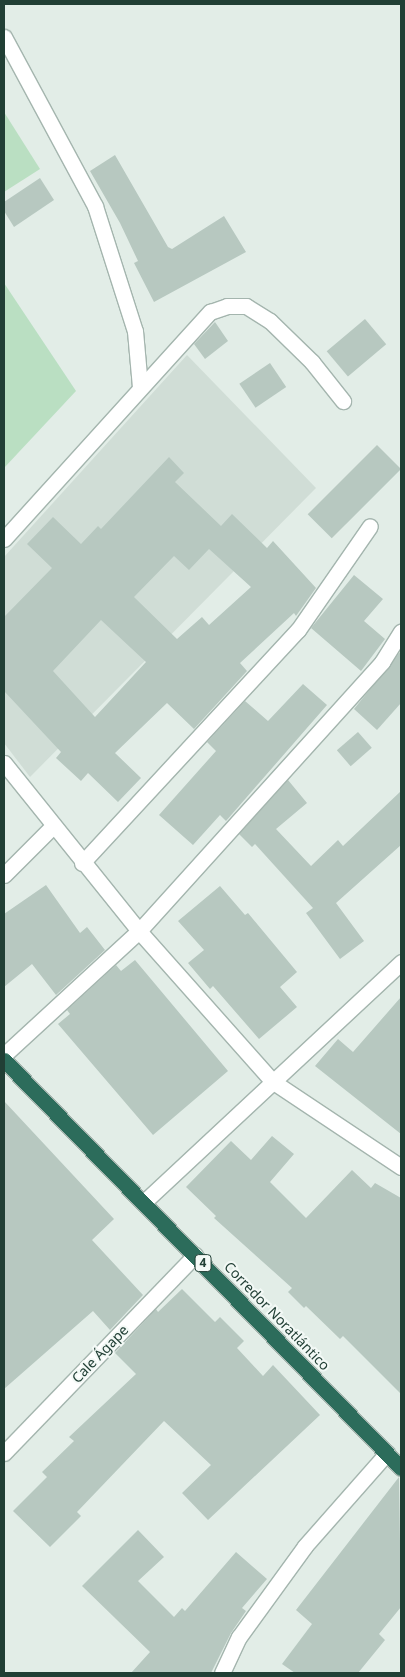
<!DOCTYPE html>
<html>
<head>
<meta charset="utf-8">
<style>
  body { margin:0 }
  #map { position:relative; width:405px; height:1677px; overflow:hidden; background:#e2ede7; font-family:"Noto Sans",sans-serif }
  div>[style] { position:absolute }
  .built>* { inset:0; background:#d0ddd6 }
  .green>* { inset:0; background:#badfc2 }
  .building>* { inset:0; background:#b7c8c0; transform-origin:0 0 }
  .roads { filter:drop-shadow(1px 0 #a4b5ae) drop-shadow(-1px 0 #a4b5ae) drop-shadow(0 1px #a4b5ae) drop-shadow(0 -1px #a4b5ae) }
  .minor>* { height:15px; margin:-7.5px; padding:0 7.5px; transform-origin:7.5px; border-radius:7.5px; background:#fff }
  .highway>* { height:15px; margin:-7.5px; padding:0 7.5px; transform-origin:7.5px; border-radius:7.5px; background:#2c6c5b }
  span { translate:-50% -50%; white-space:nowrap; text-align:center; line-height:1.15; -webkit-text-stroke:4px #f3f9f6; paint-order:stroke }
  .shield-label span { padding:1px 4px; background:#f3f9f6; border:1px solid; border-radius:4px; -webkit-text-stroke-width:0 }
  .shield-label { font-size:12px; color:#213f35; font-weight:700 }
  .street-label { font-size:14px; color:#213f35 }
  .frame { position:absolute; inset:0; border:5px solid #213f35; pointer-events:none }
</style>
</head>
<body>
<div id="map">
  <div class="built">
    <i style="clip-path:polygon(187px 355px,316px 488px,30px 777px,4px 743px,4px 557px)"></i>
  </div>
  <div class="green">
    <i style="clip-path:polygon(4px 112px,40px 169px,4px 192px)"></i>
    <i style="clip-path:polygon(4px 283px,76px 391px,4px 468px)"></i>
  </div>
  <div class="building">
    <i style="clip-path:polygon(115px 155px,168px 247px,172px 249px,224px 216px,246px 252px,154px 302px,134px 263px,138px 261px,120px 223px,90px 171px)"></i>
    <i style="clip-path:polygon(40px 178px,54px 200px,14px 227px,4px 211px,4px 202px)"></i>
    <i style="left:365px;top:319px;width:33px;height:50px;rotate:50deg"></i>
    <i style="clip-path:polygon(215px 322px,228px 341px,205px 359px,194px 344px)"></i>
    <i style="left:270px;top:363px;width:29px;height:37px;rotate:56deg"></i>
    <i style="left:377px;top:445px;width:34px;height:98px;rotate:45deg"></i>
    <i style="clip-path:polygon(evenodd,169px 457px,184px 473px,175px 482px,221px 526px,232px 514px,267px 548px,273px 541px,316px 588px,296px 616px,294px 613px,240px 663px,247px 671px,194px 729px,167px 703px,115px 753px,141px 778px,118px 802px,88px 773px,81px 781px,56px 758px,61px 752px,4px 691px,4px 617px,52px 568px,27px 544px,53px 517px,81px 544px,98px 526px,101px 529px,169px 457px,209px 549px,251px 587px,209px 625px,202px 617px,177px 639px,134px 597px,174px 556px,189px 570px,209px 549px,169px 457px,101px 620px,146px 662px,95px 717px,53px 671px,101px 620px)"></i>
    <i style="clip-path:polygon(354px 575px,383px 599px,364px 621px,385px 639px,361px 671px,311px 628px)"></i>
    <i style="clip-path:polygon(400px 652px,401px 703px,377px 730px,354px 709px)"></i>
    <i style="clip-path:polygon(303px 684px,327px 705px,226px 821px,220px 815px,193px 845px,159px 815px,216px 751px,207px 742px,245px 701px,268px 721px)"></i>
    <i style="left:358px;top:732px;width:21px;height:28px;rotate:49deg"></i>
    <i style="clip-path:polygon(288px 780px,307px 803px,276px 829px,311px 866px,338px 840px,343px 846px,401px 791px,401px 845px,336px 903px,364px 941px,340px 959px,306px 913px,313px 908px,255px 844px,252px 847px,239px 834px)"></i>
    <i style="clip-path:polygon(46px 885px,80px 933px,87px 927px,105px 950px,56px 995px,32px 964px,4px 987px,4px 914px)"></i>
    <i style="clip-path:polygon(220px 886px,245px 915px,248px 913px,297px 972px,280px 987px,297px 1007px,259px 1039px,213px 986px,210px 989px,188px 963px,204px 950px,178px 921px)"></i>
    <i style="clip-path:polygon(135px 960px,228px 1071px,153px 1135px,58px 1024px,70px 1014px,67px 1010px,116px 965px,121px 971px)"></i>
    <i style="clip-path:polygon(401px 997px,401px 1134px,315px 1066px,338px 1039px,353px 1052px)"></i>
    <i style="clip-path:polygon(4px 1101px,114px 1219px,92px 1240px,143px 1295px,110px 1330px,93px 1311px,4px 1389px)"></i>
    <i style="clip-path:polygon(272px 1136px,294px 1154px,270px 1182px,306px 1218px,352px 1170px,371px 1188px,375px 1183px,401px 1198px,401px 1394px,343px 1336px,340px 1339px,306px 1306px,304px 1308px,288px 1292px,292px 1288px,214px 1218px,216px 1216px,186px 1187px,231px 1141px,251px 1160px)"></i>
    <i style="clip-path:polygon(182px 1289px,215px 1322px,220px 1317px,244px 1341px,237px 1348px,263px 1376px,273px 1365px,320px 1415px,208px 1520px,182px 1493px,211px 1465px,164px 1421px,77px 1512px,81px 1516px,50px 1547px,13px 1511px,47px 1477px,42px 1472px,74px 1441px,69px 1437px,136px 1374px,115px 1353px,156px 1309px,158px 1312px)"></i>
    <i style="clip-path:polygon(399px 1477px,401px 1607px,379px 1634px,385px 1640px,358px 1673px,295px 1673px,282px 1664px,312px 1624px,296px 1610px)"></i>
    <i style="clip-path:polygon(138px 1530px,164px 1557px,138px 1581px,174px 1617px,182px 1608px,185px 1611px,236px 1552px,267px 1579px,242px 1608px,246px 1611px,231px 1633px,211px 1673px,131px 1673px,150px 1652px,82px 1586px)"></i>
  </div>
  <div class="roads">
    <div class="minor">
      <i style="left:4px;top:37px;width:192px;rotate:61.7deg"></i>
      <i style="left:95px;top:206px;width:131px;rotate:72.3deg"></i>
      <i style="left:135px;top:331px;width:56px;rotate:84.9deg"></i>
      <i style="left:4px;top:539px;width:307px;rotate:-47.8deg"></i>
      <i style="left:210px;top:312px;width:18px;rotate:-19deg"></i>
      <i style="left:227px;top:306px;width:19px"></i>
      <i style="left:246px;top:306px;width:28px;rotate:32deg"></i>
      <i style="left:270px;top:321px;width:59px;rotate:44.3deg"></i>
      <i style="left:312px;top:362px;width:50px;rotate:51.5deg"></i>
      <i style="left:4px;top:763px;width:216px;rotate:51.2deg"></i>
      <i style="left:139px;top:931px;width:200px;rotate:48.4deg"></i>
      <i style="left:272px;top:1081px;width:155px;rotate:33.7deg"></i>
      <i style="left:82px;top:863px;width:318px;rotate:-47.2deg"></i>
      <i style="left:298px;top:630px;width:126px;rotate:-55.3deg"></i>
      <i style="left:4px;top:875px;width:68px;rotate:-45deg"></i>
      <i style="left:4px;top:1055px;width:183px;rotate:-42.6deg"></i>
      <i style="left:139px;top:931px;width:363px;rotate:-47.9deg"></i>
      <i style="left:382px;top:662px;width:36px;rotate:-58deg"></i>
      <i style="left:144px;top:1202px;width:352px;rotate:-43deg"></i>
      <i style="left:4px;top:1453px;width:275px;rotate:-46deg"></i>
      <i style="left:222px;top:1673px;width:40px;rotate:-65deg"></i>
      <i style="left:239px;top:1637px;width:112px;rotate:-54deg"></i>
      <i style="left:305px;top:1546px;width:124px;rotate:-48.6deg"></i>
    </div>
    <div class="highway">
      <i style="left:4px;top:1060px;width:569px;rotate:45.78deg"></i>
    </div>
  </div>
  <div class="shield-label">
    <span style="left:203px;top:1263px">4</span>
  </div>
  <div class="street-label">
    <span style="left:277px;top:1316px;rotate:46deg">Corredor Noratlántico</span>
    <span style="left:100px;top:1354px;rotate:-46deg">Cale Ágape</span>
  </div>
  <div class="frame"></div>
</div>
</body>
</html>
